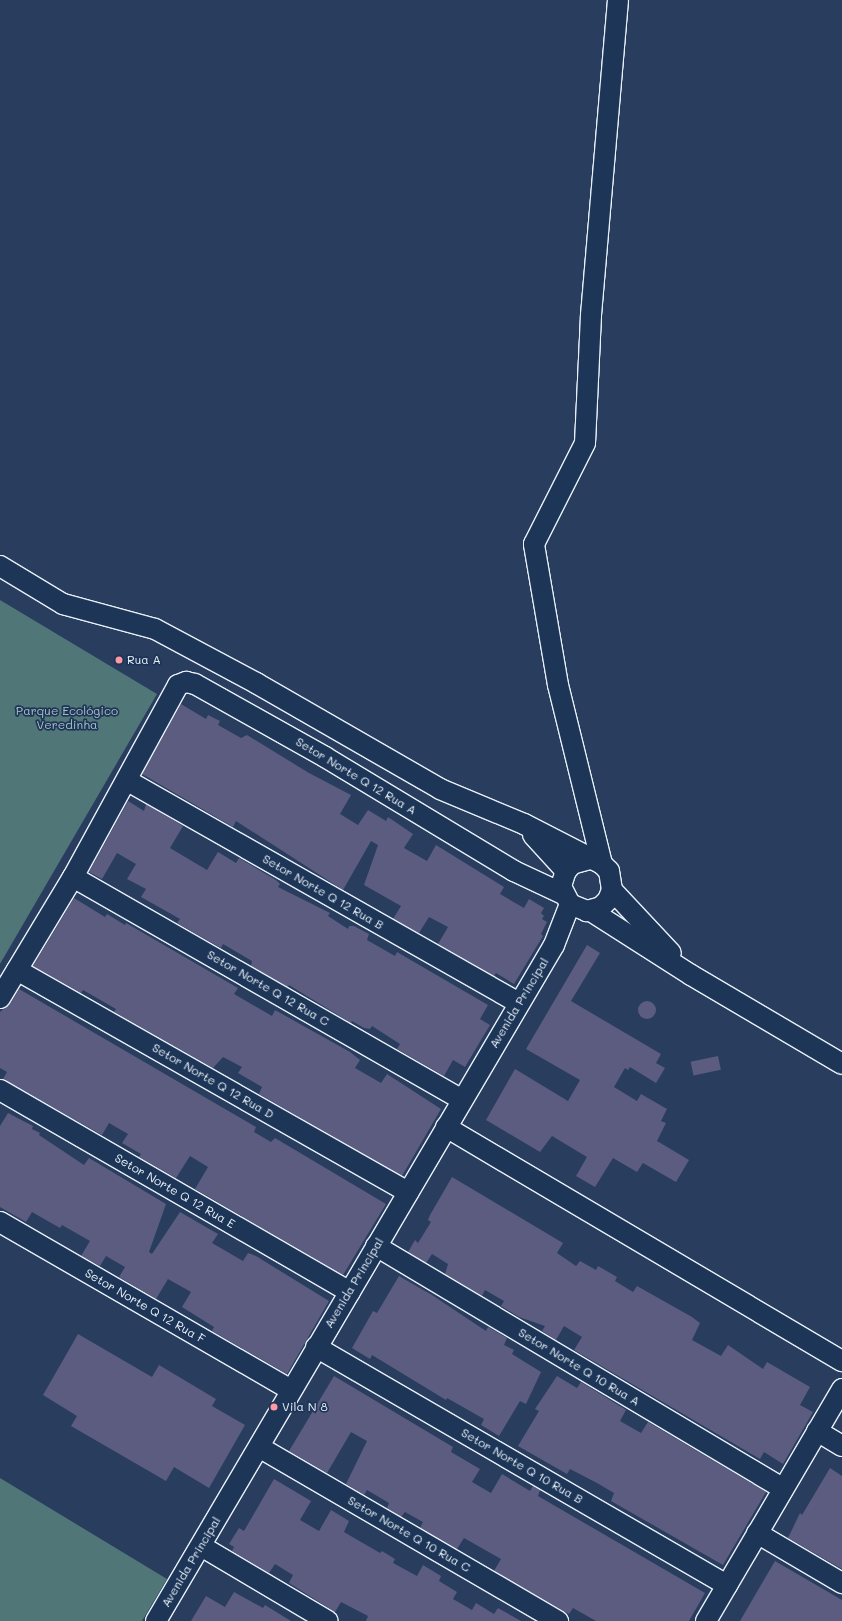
<!DOCTYPE html>
<html>
<head>
<meta charset="utf-8">
<style>
  body { margin:0 }
  #map { position:relative; width:842px; height:1621px; overflow:hidden; background:#293d5f; font-family:Mali,sans-serif }
  div>[style] { position:absolute }
  .green>* { inset:0; background:#517678 }
  .building>* { inset:0; background:#5b5c80; transform-origin:0 0 }
  .round { border-radius:50% }
  .roads { filter:drop-shadow(1px 0 #e8f1f8) drop-shadow(-1px 0 #e8f1f8) drop-shadow(0 1px #e8f1f8) drop-shadow(0 -1px #e8f1f8) }
  .minor>* { height:20px; margin:-10px; padding:0 10px; transform-origin:10px; border-radius:10px; background:#1d3557 }
  .dots>* { width:11px; height:11px; translate:-50% -50%; box-sizing:border-box; border:2px solid #1d3557; border-radius:50% }
  span { translate:-50% -50%; white-space:nowrap; text-align:center; line-height:1.15; -webkit-text-stroke:3.5px #1d3557; paint-order:stroke }
  .poi-label { font-size:12px; color:#e8f1f8 }
  .left { translate:0 -50%; text-align:left }
  .park-label { font-size:12px; color:#acc0c5 }
  .street-label { font-size:12px; color:#e8f1f8 }
</style>
</head>
<body>
<div id="map">
  <div class="green">
    <i style="clip-path:polygon(0 600px,157px 694px,0 964px)"></i>
    <i style="clip-path:polygon(0 1478px,167px 1579px,142px 1621px,0 1621px)"></i>
  </div>
  <div class="building">
    <i style="clip-path:polygon(181px 704px,206px 719px,208px 715px,220px 721px,218px 725px,241px 738px,247px 735px,309px 773px,351px 795px,340px 814px,358px 825px,368px 810px,386px 821px,388px 817px,413px 834px,404px 848px,427px 861px,436px 845px,504px 887px,500px 894px,524px 908px,529px 899px,544px 908px,541px 913px,544px 916px,542px 919px,547px 922px,541px 934px,543px 936px,514px 984px,496px 973px,494px 976px,438px 944px,448px 927px,429px 917px,419px 933px,393px 919px,401px 906px,364px 885px,378px 845px,371px 841px,343px 890px,236px 821px,233px 827px,142px 774px)"></i>
    <i style="clip-path:polygon(128px 801px,144px 811px,146px 804px,183px 826px,170px 848px,207px 870px,218px 852px,236px 863px,239px 858px,276px 880px,280px 884px,278px 887px,330px 913px,328px 916px,348px 929px,349px 926px,354px 926px,369px 934px,367px 940px,395px 956px,397px 952px,488px 1005px,480px 1019px,490px 1025px,465px 1067px,453px 1060px,444px 1076px,397px 1049px,400px 1044px,372px 1026px,370px 1029px,364px 1028px,352px 1021px,351px 1023px,289px 985px,288px 987px,251px 966px,252px 961px,223px 944px,221px 948px,177px 923px,180px 919px,141px 897px,146px 889px,127px 879px,136px 864px,117px 853px,102px 879px,89px 872px)"></i>
    <i style="clip-path:polygon(74px 898px,105px 917px,107px 914px,125px 925px,126px 923px,238px 988px,234px 994px,272px 1016px,275px 1010px,350px 1052px,360px 1060px,355px 1068px,381px 1083px,387px 1074px,441px 1109px,402px 1176px,259px 1094px,262px 1087px,238px 1073px,242px 1067px,223px 1057px,213px 1068px,114px 1012px,116px 1009px,83px 990px,81px 993px,33px 966px)"></i>
    <i style="clip-path:polygon(587px 945px,600px 953px,571px 1001px,661px 1054px,656px 1063px,665px 1068px,656px 1083px,630px 1067px,628px 1070px,625px 1068px,614px 1087px,637px 1101px,641px 1094px,667px 1109px,661px 1121px,666px 1123px,657px 1141px,689px 1160px,676px 1182px,643px 1163px,637px 1172px,613px 1158px,595px 1187px,576px 1176px,587px 1157px,552px 1136px,540px 1152px,486px 1120px,515px 1069px,568px 1101px,580px 1080px,526px 1049px)"></i>
    <i style="clip-path:polygon(19px 989px,256px 1127px,254px 1132px,271px 1142px,275px 1138px,386px 1204px,343px 1275px,195px 1189px,208px 1167px,190px 1156px,176px 1178px,139px 1157px,141px 1154px,122px 1143px,128px 1134px,109px 1123px,102px 1135px,3px 1079px,7px 1072px,0 1068px,0 1012px,10px 1004px)"></i>
    <i class="round" style="left:638px;top:1001px;width:18px;height:18px"></i>
    <i style="left:718px;top:1056px;width:14px;height:28px;rotate:78deg"></i>
    <i style="clip-path:polygon(8px 1113px,33px 1126px,32px 1129px,40px 1133px,39px 1135px,84px 1165px,89px 1158px,166px 1204px,149px 1252px,152px 1254px,180px 1212px,218px 1234px,212px 1243px,243px 1261px,248px 1253px,256px 1256px,329px 1301px,287px 1374px,212px 1331px,214px 1327px,182px 1307px,191px 1292px,168px 1279px,156px 1299px,119px 1277px,125px 1267px,106px 1256px,100px 1266px,81px 1256px,90px 1241px,62px 1225px,60px 1228px,32px 1212px,26px 1222px,0 1207px,0 1126px)"></i>
    <i style="clip-path:polygon(452px 1177px,563px 1243px,557px 1253px,576px 1266px,580px 1261px,596px 1270px,598px 1266px,617px 1277px,615px 1281px,633px 1292px,637px 1286px,692px 1317px,700px 1323px,692px 1340px,721px 1356px,728px 1345px,763px 1369px,767px 1362px,810px 1387px,800px 1405px,813px 1412px,783px 1464px,764px 1452px,760px 1459px,574px 1350px,582px 1337px,564px 1326px,556px 1340px,542px 1331px,545px 1326px,519px 1317px,501px 1306px,504px 1301px,485px 1290px,482px 1296px,445px 1274px,448px 1264px,432px 1254px,426px 1263px,408px 1252px,415px 1240px,418px 1243px,431px 1222px,428px 1220px,430px 1215px)"></i>
    <i style="clip-path:polygon(399px 1276px,432px 1295px,486px 1331px,488px 1327px,507px 1338px,504px 1345px,514px 1350px,512px 1354px,541px 1372px,526px 1404px,520px 1401px,499px 1436px,481px 1425px,484px 1419px,447px 1398px,446px 1400px,372px 1355px,370px 1359px,352px 1348px,373px 1311px,377px 1313px)"></i>
    <i style="clip-path:polygon(78px 1334px,152px 1377px,159px 1365px,216px 1399px,212px 1406px,245px 1425px,209px 1488px,174px 1467px,166px 1481px,71px 1426px,77px 1416px,43px 1395px)"></i>
    <i style="clip-path:polygon(334px 1376px,453px 1447px,451px 1452px,480px 1469px,472px 1482px,491px 1493px,502px 1474px,530px 1491px,533px 1486px,540px 1490px,538px 1496px,705px 1593px,689px 1621px,596px 1621px,573px 1608px,569px 1614px,494px 1571px,501px 1559px,464px 1538px,457px 1549px,420px 1528px,423px 1522px,405px 1512px,401px 1517px,387px 1508px,389px 1503px,367px 1490px,364px 1495px,346px 1484px,367px 1441px,351px 1432px,327px 1473px,289px 1451px)"></i>
    <i style="clip-path:polygon(557px 1376px,577px 1388px,581px 1382px,623px 1408px,626px 1410px,620px 1421px,641px 1433px,648px 1422px,766px 1492px,723px 1565px,611px 1501px,614px 1493px,597px 1483px,570px 1469px,567px 1474px,518px 1446px,539px 1411px,535px 1409px)"></i>
    <i style="clip-path:polygon(830px 1468px,842px 1476px,842px 1569px,788px 1538px,800px 1513px,802px 1515px)"></i>
    <i style="clip-path:polygon(274px 1479px,311px 1501px,300px 1520px,319px 1531px,331px 1510px,349px 1521px,344px 1532px,380px 1553px,382px 1551px,395px 1559px,393px 1563px,417px 1576px,423px 1565px,441px 1576px,439px 1581px,457px 1592px,453px 1599px,472px 1610px,476px 1603px,494px 1614px,498px 1608px,521px 1621px,366px 1621px,368px 1616px,341px 1602px,335px 1612px,289px 1583px,293px 1575px,275px 1564px,269px 1573px,232px 1551px,234px 1547px,229px 1544px,239px 1528px,244px 1531px)"></i>
    <i style="clip-path:polygon(775px 1561px,842px 1600px,842px 1621px,740px 1621px)"></i>
    <i style="clip-path:polygon(234px 1592px,263px 1608px,265px 1605px,291px 1621px,191px 1621px,206px 1596px,225px 1607px)"></i>
  </div>
  <div class="roads">
    <div class="minor">
      <i style="left:0;top:566px;width:74px;rotate:31.1deg"></i>
      <i style="left:63px;top:604px;width:95px;rotate:15.2deg"></i>
      <i style="left:155px;top:629px;width:115px;rotate:28.1deg"></i>
      <i style="left:256px;top:683px;width:212px;rotate:29.9deg"></i>
      <i style="left:440px;top:789px;width:91px;rotate:22.6deg"></i>
      <i style="left:524px;top:824px;width:88px;rotate:27.1deg"></i>
      <i style="left:602px;top:864px;width:10px;rotate:45deg"></i>
      <i style="left:609px;top:871px;width:19px;rotate:81deg"></i>
      <i style="left:612px;top:890px;width:11px;rotate:112deg"></i>
      <i style="left:608px;top:900px;width:10px;rotate:135deg"></i>
      <i style="left:601px;top:907px;width:15px;rotate:164deg"></i>
      <i style="left:587px;top:911px;width:18px;rotate:-158deg"></i>
      <i style="left:570px;top:904px;width:20px;rotate:-117deg"></i>
      <i style="left:561px;top:886px;width:16px;rotate:-72deg"></i>
      <i style="left:566px;top:871px;width:9px;rotate:-49deg"></i>
      <i style="left:572px;top:864px;width:19px;rotate:-16deg"></i>
      <i style="left:128px;top:781px;width:449px;rotate:29.6deg"></i>
      <i style="left:533px;top:835px;width:49px;rotate:47.5deg"></i>
      <i style="left:602px;top:864px;width:184px;rotate:-103.8deg"></i>
      <i style="left:558px;top:685px;width:143px;rotate:-99.7deg"></i>
      <i style="left:534px;top:544px;width:113px;rotate:-63.2deg"></i>
      <i style="left:585px;top:443px;width:128px;rotate:-87.3deg"></i>
      <i style="left:591px;top:315px;width:316px;rotate:-85.1deg"></i>
      <i style="left:73px;top:877px;width:448px;rotate:29.8deg"></i>
      <i style="left:612px;top:890px;width:86px;rotate:46.9deg"></i>
      <i style="left:591px;top:911px;width:119px;rotate:32.6deg"></i>
      <i style="left:691px;top:975px;width:175px;rotate:30.5deg"></i>
      <i style="left:17px;top:970px;width:450px;rotate:29.6deg"></i>
      <i style="left:0;top:998px;width:141px;rotate:-58.9deg"></i>
      <i style="left:73px;top:877px;width:219px;rotate:-61.3deg"></i>
      <i style="left:178px;top:685px;width:9px;rotate:-21deg"></i>
      <i style="left:186px;top:682px;width:9px;rotate:13deg"></i>
      <i style="left:195px;top:684px;width:149px;rotate:29.3deg"></i>
      <i style="left:325px;top:757px;width:221px;rotate:31.1deg"></i>
      <i style="left:514px;top:871px;width:54px;rotate:25.1deg"></i>
      <i style="left:0;top:1090px;width:404px;rotate:30deg"></i>
      <i style="left:446px;top:1127px;width:460px;rotate:30.6deg"></i>
      <i style="left:0;top:1222px;width:336px;rotate:30deg"></i>
      <i style="left:376px;top:1246px;width:473px;rotate:30.8deg"></i>
      <i style="left:316px;top:1347px;width:475px;rotate:30.1deg"></i>
      <i style="left:817px;top:1431px;width:29px;rotate:31deg"></i>
      <i style="left:259px;top:1447px;width:346px;rotate:30.2deg"></i>
      <i style="left:757px;top:1533px;width:99px;rotate:30.5deg"></i>
      <i style="left:201px;top:1546px;width:147px;rotate:30.6deg"></i>
      <i style="left:156px;top:1621px;width:784px;rotate:-59.51deg"></i>
      <i style="left:554px;top:945px;width:44px;rotate:-68.7deg"></i>
      <i style="left:706px;top:1621px;width:269px;rotate:-59.6deg"></i>
    </div>
  </div>
  <div class="dots">
    <i style="left:119px;top:660px;background:#ff9aa2"></i>
    <i style="left:274px;top:1407px;background:#ff9aa2"></i>
  </div>
  <div class="poi-label">
    <span class="left" style="left:127px;top:660px">Rua A</span>
    <span class="left" style="left:282px;top:1407px">Vila N 8</span>
  </div>
  <div class="park-label">
    <span style="left:67px;top:718px">Parque Ecológico<br>Veredinha</span>
  </div>
  <div class="street-label">
    <span style="left:356px;top:776px;rotate:31deg">Setor Norte Q 12 Rua A</span>
    <span style="left:323px;top:892px;rotate:30deg">Setor Norte Q 12 Rua B</span>
    <span style="left:268px;top:988px;rotate:30deg">Setor Norte Q 12 Rua C</span>
    <span style="left:519px;top:1003px;rotate:-59deg">Avenida Principal</span>
    <span style="left:213px;top:1081px;rotate:30deg">Setor Norte Q 12 Rua D</span>
    <span style="left:175px;top:1191px;rotate:30deg">Setor Norte Q 12 Rua E</span>
    <span style="left:354px;top:1283px;rotate:-59deg">Avenida Principal</span>
    <span style="left:145px;top:1306px;rotate:30deg">Setor Norte Q 12 Rua F</span>
    <span style="left:579px;top:1367px;rotate:31deg">Setor Norte Q 10 Rua A</span>
    <span style="left:522px;top:1466px;rotate:30deg">Setor Norte Q 10 Rua B</span>
    <span style="left:409px;top:1534px;rotate:30deg">Setor Norte Q 10 Rua C</span>
    <span style="left:191px;top:1562px;rotate:-59deg">Avenida Principal</span>
  </div>
</div>
</body>
</html>
